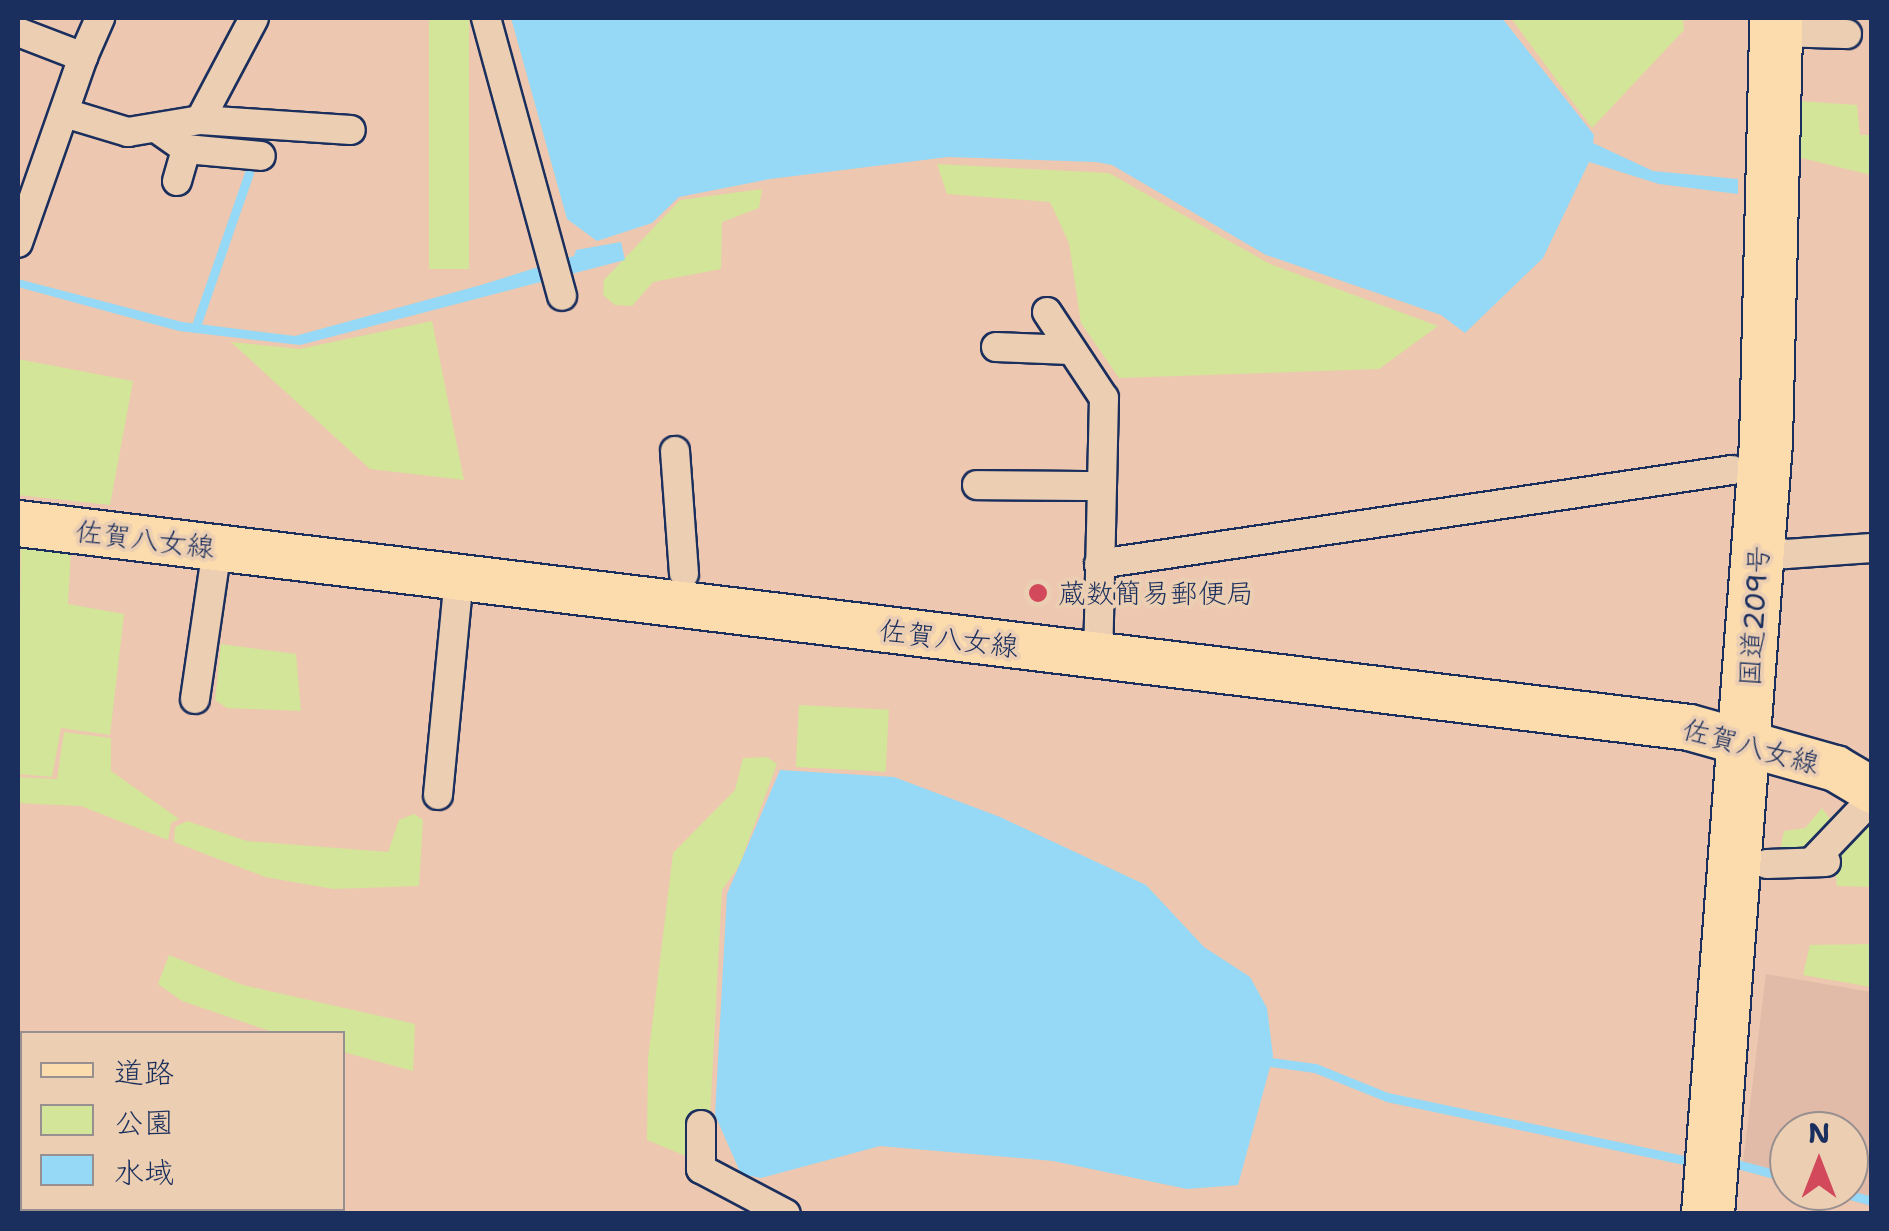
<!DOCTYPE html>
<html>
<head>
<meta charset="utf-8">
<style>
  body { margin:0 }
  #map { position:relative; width:1889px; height:1231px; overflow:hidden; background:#edc7af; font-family:"Shantell Sans","Klee One",sans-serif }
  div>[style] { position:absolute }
  .built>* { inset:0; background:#e2baa8 }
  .green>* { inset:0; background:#d3e599; transform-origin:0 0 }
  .water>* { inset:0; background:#95d9f7 }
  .stream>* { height:9px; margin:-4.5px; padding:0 4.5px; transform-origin:4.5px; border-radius:4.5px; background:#95d9f7 }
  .roads { filter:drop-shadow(2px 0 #1b2f5e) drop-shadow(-2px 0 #1b2f5e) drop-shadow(0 2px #1b2f5e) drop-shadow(0 -2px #1b2f5e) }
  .street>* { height:28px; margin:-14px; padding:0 14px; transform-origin:14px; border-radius:14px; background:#eccfb2 }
  .primary>* { height:45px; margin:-22.5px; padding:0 22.5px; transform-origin:22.5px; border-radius:22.5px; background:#fcdcac }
  .highway>* { height:52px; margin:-26px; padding:0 26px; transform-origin:26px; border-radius:26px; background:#fcdcac }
  .dots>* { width:28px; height:28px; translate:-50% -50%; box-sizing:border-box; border:5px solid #eccfb2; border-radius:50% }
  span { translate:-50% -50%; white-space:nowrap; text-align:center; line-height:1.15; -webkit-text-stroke:8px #eccfb2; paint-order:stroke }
  .street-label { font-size:28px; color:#1b2f5e }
  .poi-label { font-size:28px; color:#1b2f5e }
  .left { translate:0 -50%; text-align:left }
  .frame { position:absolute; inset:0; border:20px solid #1b2f5e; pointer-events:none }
  .legend { position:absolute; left:20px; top:1031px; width:325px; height:180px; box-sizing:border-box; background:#eccfb2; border:2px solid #988f90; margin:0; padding:12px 18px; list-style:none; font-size:30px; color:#1b2f5e }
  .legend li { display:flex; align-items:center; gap:20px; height:50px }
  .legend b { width:50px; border:2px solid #988f90 }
  .north { position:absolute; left:1769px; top:1111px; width:100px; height:100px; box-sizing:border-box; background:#eccfb2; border:2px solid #988f90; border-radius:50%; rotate:0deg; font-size:28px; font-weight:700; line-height:40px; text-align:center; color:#1b2f5e }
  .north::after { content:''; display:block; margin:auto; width:35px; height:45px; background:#d1495b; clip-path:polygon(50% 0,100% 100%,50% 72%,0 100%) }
</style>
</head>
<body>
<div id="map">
  <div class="built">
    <i style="clip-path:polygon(1766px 974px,1871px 992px,1871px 1206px,1817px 1191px,1849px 1191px,1849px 1131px,1789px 1131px,1789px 1183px,1742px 1170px)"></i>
  </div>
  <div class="green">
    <i style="left:429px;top:18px;width:40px;height:251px"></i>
    <i style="clip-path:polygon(1511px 18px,1683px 18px,1684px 30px,1592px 128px)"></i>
    <i style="clip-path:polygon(1799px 101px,1857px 105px,1860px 135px,1871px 135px,1871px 175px,1798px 157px)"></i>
    <i style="clip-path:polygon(937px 164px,1109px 173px,1270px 264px,1438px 326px,1379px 369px,1119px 378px,1081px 323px,1069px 243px,1050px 202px,947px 194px)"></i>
    <i style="clip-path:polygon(762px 189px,759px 208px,722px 222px,721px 269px,653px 282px,632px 306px,615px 305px,603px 295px,604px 280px,680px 200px)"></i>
    <i style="clip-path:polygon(432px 321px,464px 480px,370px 469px,231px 342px,299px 349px)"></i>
    <i style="clip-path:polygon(18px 359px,133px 381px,110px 505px,18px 495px)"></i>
    <i style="clip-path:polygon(21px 543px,71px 549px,68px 604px,124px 614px,110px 735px,61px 728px,52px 777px,18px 774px)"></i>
    <i style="clip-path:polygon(221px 644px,296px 654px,301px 711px,227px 708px,215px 700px)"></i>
    <i style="left:799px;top:705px;width:90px;height:62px;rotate:3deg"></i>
    <i style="clip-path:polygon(64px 732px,111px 738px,111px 771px,179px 819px,171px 823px,168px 840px,81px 806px,18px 803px,18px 777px,57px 779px)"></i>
    <i style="clip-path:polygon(767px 757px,777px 764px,739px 866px,722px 890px,710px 1117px,698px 1161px,647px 1140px,648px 1059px,673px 853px,735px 790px,743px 758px)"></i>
    <i style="clip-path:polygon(1822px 808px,1830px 819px,1802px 850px,1780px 850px,1784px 831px,1805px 828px)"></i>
    <i style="clip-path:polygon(414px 814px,423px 820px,419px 886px,333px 889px,265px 877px,174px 842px,175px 827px,187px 821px,247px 841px,388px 852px,399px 820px)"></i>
    <i style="clip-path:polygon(1859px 819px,1871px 826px,1871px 887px,1837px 886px,1833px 850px)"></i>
    <i style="clip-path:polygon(1871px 944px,1871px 987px,1803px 975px,1810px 945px)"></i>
    <i style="clip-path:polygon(169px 955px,243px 985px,415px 1024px,413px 1071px,343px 1052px,342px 1034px,276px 1033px,182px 1001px,158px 984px)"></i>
  </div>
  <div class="water">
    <i style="clip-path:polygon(511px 18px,1502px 18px,1594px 135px,1593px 143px,1653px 171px,1738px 179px,1738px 194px,1659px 184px,1589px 162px,1543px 258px,1465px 333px,1441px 315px,1266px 255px,1112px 165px,1096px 162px,948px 157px,770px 179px,679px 197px,652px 223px,597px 241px,567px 219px)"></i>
    <i style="clip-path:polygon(621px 242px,625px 260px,300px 345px,179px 331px,18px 287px,18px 279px,182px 322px,295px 336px,481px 285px,574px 256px,576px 250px)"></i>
    <i style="clip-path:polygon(780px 770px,894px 777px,1000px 817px,1146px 885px,1204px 947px,1250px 977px,1267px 1008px,1273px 1056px,1238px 1185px,1187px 1189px,1053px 1161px,880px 1146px,761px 1178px,741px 1174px,715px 1115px,727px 894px)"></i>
  </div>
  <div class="stream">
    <i style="left:197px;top:323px;width:159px;rotate:-70.9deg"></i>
    <i style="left:1271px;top:1062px;width:44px;rotate:7.8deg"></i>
    <i style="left:1315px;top:1068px;width:78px;rotate:21.9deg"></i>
    <i style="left:1387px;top:1097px;width:304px;rotate:12deg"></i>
    <i style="left:1737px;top:1164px;width:54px;rotate:15.1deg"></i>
    <i style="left:1835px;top:1191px;width:38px;rotate:15deg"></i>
  </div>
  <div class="roads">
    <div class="street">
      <i style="left:486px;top:18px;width:288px;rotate:74.7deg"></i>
      <i style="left:18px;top:32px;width:70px;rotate:21deg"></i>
      <i style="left:83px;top:57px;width:197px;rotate:109.3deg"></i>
      <i style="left:1774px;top:32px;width:73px;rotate:1.6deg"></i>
      <i style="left:83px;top:57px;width:43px;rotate:-66.4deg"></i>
      <i style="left:65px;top:113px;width:66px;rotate:16.8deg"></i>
      <i style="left:128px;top:132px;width:73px;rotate:-9.5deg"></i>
      <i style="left:200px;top:120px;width:115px;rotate:-62.1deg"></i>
      <i style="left:200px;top:120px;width:151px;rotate:3.8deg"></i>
      <i style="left:159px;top:130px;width:33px;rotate:35deg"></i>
      <i style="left:186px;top:149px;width:75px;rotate:5.3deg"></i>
      <i style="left:177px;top:181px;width:33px;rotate:-74deg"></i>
      <i style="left:1047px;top:312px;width:103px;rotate:56.5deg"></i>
      <i style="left:1104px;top:398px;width:259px;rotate:91.3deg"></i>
      <i style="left:996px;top:347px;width:74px;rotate:2.3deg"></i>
      <i style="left:675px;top:451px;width:123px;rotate:85.8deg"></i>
      <i style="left:977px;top:485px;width:124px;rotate:0.5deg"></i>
      <i style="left:1759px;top:546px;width:28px;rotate:17deg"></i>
      <i style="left:1786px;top:554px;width:86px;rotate:-4deg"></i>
      <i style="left:1099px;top:564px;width:640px;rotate:-8.45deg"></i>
      <i style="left:195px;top:699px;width:153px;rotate:-81.7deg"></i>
      <i style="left:438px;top:795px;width:220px;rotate:-84.5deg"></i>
      <i style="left:1812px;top:862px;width:87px;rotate:-46.4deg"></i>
      <i style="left:1767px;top:864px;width:59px;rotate:-1.9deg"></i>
      <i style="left:701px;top:1125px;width:44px;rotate:90deg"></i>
      <i style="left:701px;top:1169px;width:96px;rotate:27.9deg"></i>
    </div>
    <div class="primary">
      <i style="left:18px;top:523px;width:1683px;rotate:6.96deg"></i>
      <i style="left:1689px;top:727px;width:152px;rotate:15.7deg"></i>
      <i style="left:1835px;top:768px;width:43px;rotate:30.7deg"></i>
    </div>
    <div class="highway">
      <i style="left:1708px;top:1214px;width:774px;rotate:-85.7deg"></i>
      <i style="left:1766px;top:442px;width:424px;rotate:-88.6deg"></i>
    </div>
  </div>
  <div class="dots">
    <i style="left:1038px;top:593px;background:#d1495b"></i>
  </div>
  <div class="street-label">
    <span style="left:145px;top:539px;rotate:7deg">佐賀八女線</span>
    <span style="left:1754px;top:616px;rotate:-86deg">国道209号</span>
    <span style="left:949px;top:638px;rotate:7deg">佐賀八女線</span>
    <span style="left:1751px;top:746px;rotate:15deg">佐賀八女線</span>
  </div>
  <div class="poi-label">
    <span class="left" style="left:1058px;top:593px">蔵数簡易郵便局</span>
  </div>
  <div class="frame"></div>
  <ul class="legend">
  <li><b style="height:12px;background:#fcdcac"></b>道路</li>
  <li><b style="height:28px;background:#d3e599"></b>公園</li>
  <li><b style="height:28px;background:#95d9f7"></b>水域</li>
  </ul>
  <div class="north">N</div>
</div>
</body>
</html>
